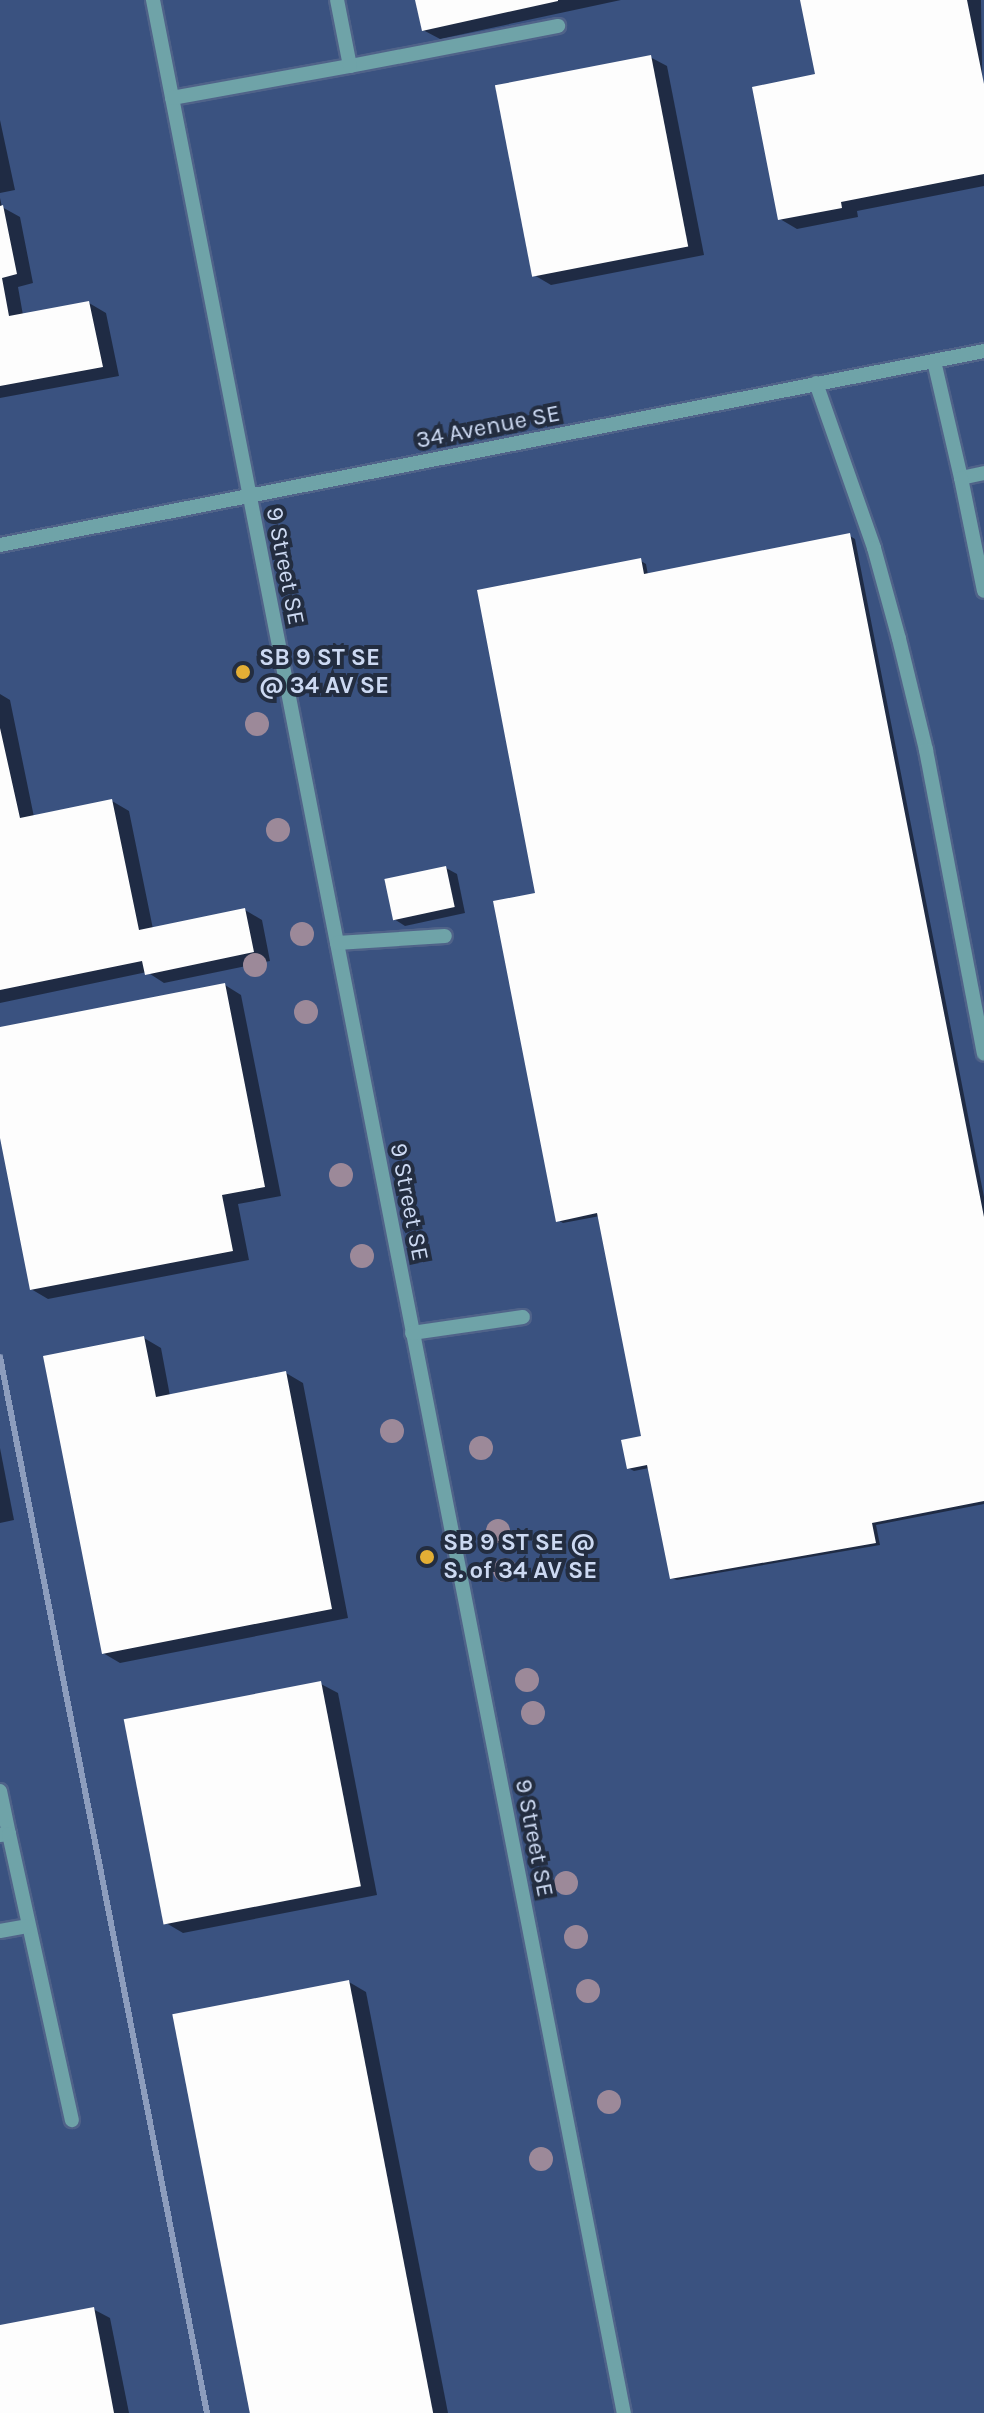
<!DOCTYPE html>
<html>
<head>
<meta charset="utf-8">
<style>
  body { margin:0 }
  #map { position:relative; width:984px; height:2413px; overflow:hidden; background:#31466f; font-family:Karla,sans-serif }
  div>[style] { position:absolute }
  .built>* { inset:0; background:#3a5280; transform-origin:0 0 }
  .shadow>* { inset:0; background:#0007 }
  .building>* { inset:0; background:#fdfdfd; transform-origin:0 0 }
  .roads { filter:drop-shadow(2px 0 #506389) drop-shadow(-2px 0 #506389) drop-shadow(0 2px #506389) drop-shadow(0 -2px #506389) }
  .minor>* { height:14px; margin:-7px; padding:0 7px; transform-origin:7px; border-radius:7px; background:#6fa3a8 }
  .rail>* { height:6px; margin:-3px; padding:0 3px; transform-origin:3px; border-radius:3px; background:#8d9dbd }
  .trees>* { width:24px; height:24px; margin:-12px; border-radius:50%; background:#9c8999 }
  .dots>* { width:22px; height:22px; translate:-50% -50%; box-sizing:border-box; border:4px solid #232d40; border-radius:50% }
  span { translate:-50% -50%; white-space:nowrap; text-align:center; line-height:1.15; -webkit-text-stroke:8px #232d40; paint-order:stroke }
  .street-label { font-size:24px; color:#ccd9f2 }
  .poi-label { font-size:24px; color:#ccd9f2; font-weight:700 }
  .left { translate:0 -50%; text-align:left }
</style>
</head>
<body>
<div id="map">
  <div class="built">
    <i style="left:0;top:0;width:984px;height:2413px"></i>
  </div>
  <div class="shadow">
    <i style="clip-path:polygon(417px 0,621px 0,440px 39px,423px 30px)"></i>
    <i style="clip-path:polygon(802px 0,981px 0,984px 186px,857px 211px,858px 217px,797px 229px,780px 219px,817px 75px)"></i>
    <i style="clip-path:polygon(650px 57px,667px 66px,704px 255px,551px 285px,534px 275px)"></i>
    <i style="clip-path:polygon(0 120px,15px 190px,0 193px)"></i>
    <i style="clip-path:polygon(0 198px,2px 207px,20px 217px,33px 283px,18px 287px,23px 315px,89px 303px,106px 313px,119px 376px,0 398px)"></i>
    <i style="clip-path:polygon(850px 536px,855px 539px,984px 1197px,984px 1504px,876px 1525px,880px 1545px,677px 1580px,671px 1578px,649px 1468px,634px 1471px,628px 1468px,643px 1438px,600px 1216px,563px 1223px,558px 1220px,537px 894px,641px 561px,646px 564px,648px 575px)"></i>
    <i style="clip-path:polygon(0 694px,10px 700px,34px 817px,112px 801px,129px 811px,153px 929px,245px 910px,262px 920px,270px 961px,164px 983px,147px 972px,0 1003px)"></i>
    <i style="clip-path:polygon(446px 868px,457px 874px,465px 913px,405px 926px,394px 919px)"></i>
    <i style="clip-path:polygon(225px 985px,241px 995px,281px 1196px,238px 1204px,249px 1260px,48px 1299px,31px 1289px,0 1127px,0 1029px)"></i>
    <i style="clip-path:polygon(144px 1338px,161px 1348px,170px 1396px,286px 1373px,303px 1383px,348px 1618px,120px 1663px,103px 1653px)"></i>
    <i style="clip-path:polygon(0 1448px,14px 1520px,0 1523px)"></i>
    <i style="clip-path:polygon(321px 1684px,338px 1693px,377px 1895px,183px 1933px,166px 1923px)"></i>
    <i style="clip-path:polygon(349px 1982px,366px 1992px,448px 2413px,252px 2413px)"></i>
    <i style="clip-path:polygon(93px 2309px,110px 2318px,129px 2413px,0 2413px,0 2327px)"></i>
  </div>
  <div class="building">
    <i style="clip-path:polygon(415px 0,558px 0,558px 1px,422px 31px)"></i>
    <i style="clip-path:polygon(800px 0,967px 0,984px 84px,984px 174px,841px 202px,842px 208px,778px 220px,752px 87px,815px 74px)"></i>
    <i style="left:651px;top:55px;width:195px;height:159px;rotate:79deg"></i>
    <i style="clip-path:polygon(3px 205px,17px 274px,2px 278px,9px 316px,89px 301px,103px 367px,0 386px,0 206px)"></i>
    <i style="clip-path:polygon(850px 533px,984px 1217px,984px 1501px,872px 1523px,876px 1543px,670px 1579px,647px 1465px,627px 1469px,621px 1440px,641px 1436px,597px 1213px,556px 1222px,493px 901px,535px 893px,477px 590px,641px 558px,644px 574px)"></i>
    <i style="clip-path:polygon(0 728px,20px 818px,112px 799px,139px 930px,245px 908px,254px 952px,145px 975px,142px 961px,0 990px)"></i>
    <i style="left:446px;top:866px;width:42px;height:63px;rotate:78deg"></i>
    <i style="clip-path:polygon(225px 983px,265px 1187px,222px 1195px,233px 1251px,30px 1290px,0 1138px,0 1027px)"></i>
    <i style="clip-path:polygon(144px 1336px,156px 1397px,286px 1371px,332px 1609px,102px 1654px,43px 1356px)"></i>
    <i style="left:321px;top:1681px;width:209px;height:201px;rotate:79deg"></i>
    <i style="left:349px;top:1980px;width:441px;height:180px;rotate:79deg"></i>
    <i style="clip-path:polygon(94px 2307px,114px 2413px,0 2413px,0 2325px)"></i>
  </div>
  <div class="roads">
    <div class="minor">
      <i style="left:153px;top:0;width:2459px;rotate:78.96deg"></i>
      <i style="left:350px;top:66px;width:212px;rotate:-10.9deg"></i>
      <i style="left:172px;top:98px;width:181px;rotate:-10.2deg"></i>
      <i style="left:350px;top:66px;width:67px;rotate:-101.1deg"></i>
      <i style="left:934px;top:361px;width:120px;rotate:77deg"></i>
      <i style="left:961px;top:478px;width:24px;rotate:-12deg"></i>
      <i style="left:816px;top:383px;width:175px;rotate:70.6deg"></i>
      <i style="left:874px;top:548px;width:94px;rotate:74.6deg"></i>
      <i style="left:899px;top:639px;width:114px;rotate:76.3deg"></i>
      <i style="left:926px;top:750px;width:309px;rotate:79.2deg"></i>
      <i style="left:961px;top:478px;width:115px;rotate:78.5deg"></i>
      <i style="left:0;top:545px;width:1003px;rotate:-11.15deg"></i>
      <i style="left:337px;top:943px;width:108px;rotate:-3.7deg"></i>
      <i style="left:412px;top:1333px;width:112px;rotate:-8.2deg"></i>
      <i style="left:0;top:1791px;width:44px;rotate:78.2deg"></i>
      <i style="left:9px;top:1834px;width:9px;rotate:174deg"></i>
      <i style="left:9px;top:1834px;width:293px;rotate:77.6deg"></i>
      <i style="left:0;top:1931px;width:29px;rotate:-10deg"></i>
    </div>
  </div>
  <div class="rail">
    <i style="left:0;top:1357px;width:1076px;rotate:78.91deg"></i>
  </div>
  <div class="trees">
    <i style="left:257px;top:724px"></i>
    <i style="left:278px;top:830px"></i>
    <i style="left:302px;top:934px"></i>
    <i style="left:255px;top:965px"></i>
    <i style="left:306px;top:1012px"></i>
    <i style="left:341px;top:1175px"></i>
    <i style="left:362px;top:1256px"></i>
    <i style="left:392px;top:1431px"></i>
    <i style="left:481px;top:1448px"></i>
    <i style="left:498px;top:1531px"></i>
    <i style="left:505px;top:1570px"></i>
    <i style="left:527px;top:1680px"></i>
    <i style="left:533px;top:1713px"></i>
    <i style="left:566px;top:1883px"></i>
    <i style="left:576px;top:1937px"></i>
    <i style="left:588px;top:1991px"></i>
    <i style="left:609px;top:2102px"></i>
    <i style="left:541px;top:2159px"></i>
  </div>
  <div class="dots">
    <i style="left:243px;top:672px;background:#e3ae35"></i>
    <i style="left:427px;top:1557px;background:#e3ae35"></i>
  </div>
  <div class="street-label">
    <span style="left:488px;top:427px;rotate:-11deg">34 Avenue SE</span>
    <span style="left:285px;top:566px;rotate:79deg">9 Street SE</span>
    <span style="left:409px;top:1202px;rotate:79deg">9 Street SE</span>
    <span style="left:534px;top:1838px;rotate:79deg">9 Street SE</span>
  </div>
  <div class="poi-label">
    <span class="left" style="left:259px;top:672px">SB 9 ST SE<br>@ 34 AV SE</span>
    <span class="left" style="left:443px;top:1557px">SB 9 ST SE @<br>S. of 34 AV SE</span>
  </div>
</div>
</body>
</html>
